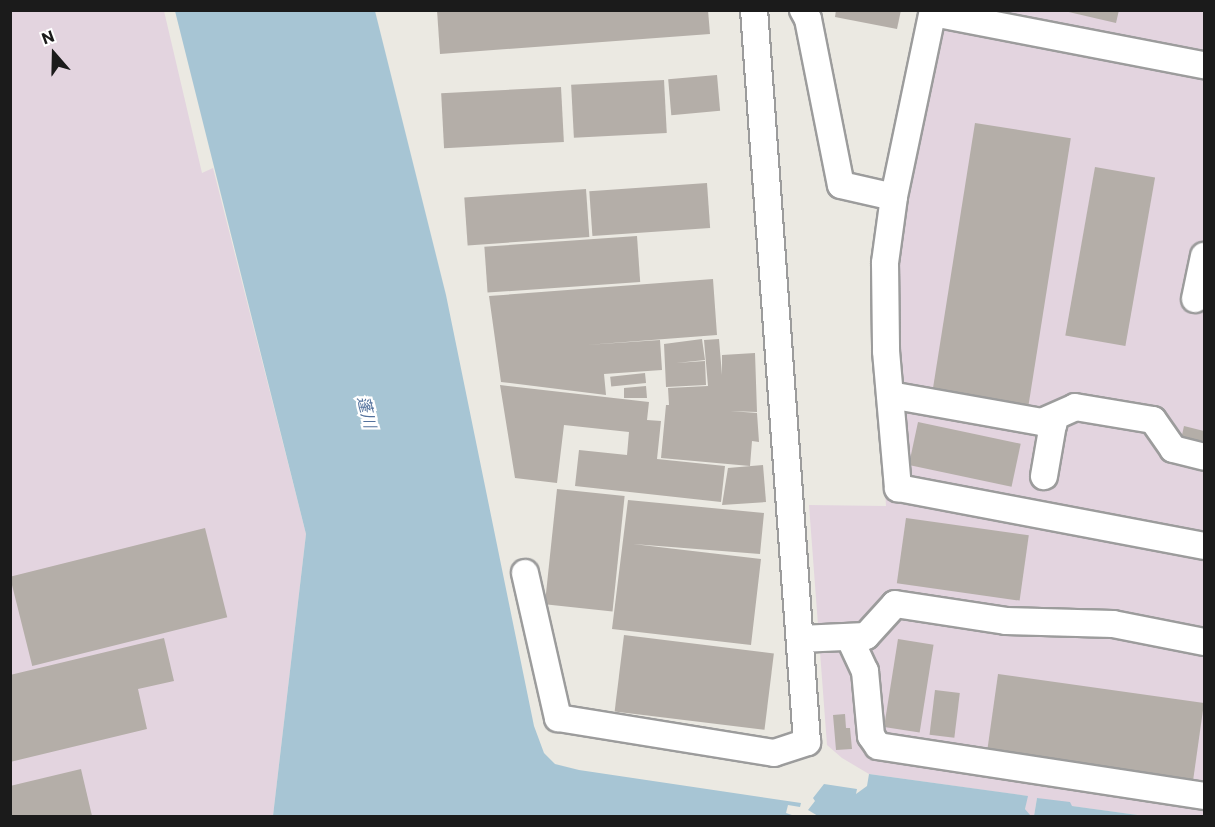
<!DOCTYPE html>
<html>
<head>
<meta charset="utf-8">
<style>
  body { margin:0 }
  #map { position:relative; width:1215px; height:827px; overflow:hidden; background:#ebe9e2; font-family:Commissioner,"Noto Sans JP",sans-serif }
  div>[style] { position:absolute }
  .industrial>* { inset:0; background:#e3d4df }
  .water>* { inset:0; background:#a7c5d4 }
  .building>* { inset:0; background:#b4aea8; transform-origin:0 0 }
  .roads { filter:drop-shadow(2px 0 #9c9c9c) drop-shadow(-2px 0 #9c9c9c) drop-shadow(0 2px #9c9c9c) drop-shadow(0 -2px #9c9c9c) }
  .minor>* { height:26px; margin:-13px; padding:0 13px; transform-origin:13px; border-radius:13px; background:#fff }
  span { translate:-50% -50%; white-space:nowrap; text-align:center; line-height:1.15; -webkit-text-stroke:4.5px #fff; paint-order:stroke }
  .water-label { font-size:16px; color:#54729d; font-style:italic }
  .frame { position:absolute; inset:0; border:12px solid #1b1b1b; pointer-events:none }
  .north { position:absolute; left:24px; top:24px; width:60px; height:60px; -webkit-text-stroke:4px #fff; paint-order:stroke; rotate:340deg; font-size:16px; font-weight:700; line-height:24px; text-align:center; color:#1b1b1b }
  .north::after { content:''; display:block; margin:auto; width:21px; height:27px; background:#1b1b1b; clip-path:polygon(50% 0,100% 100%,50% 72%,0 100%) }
</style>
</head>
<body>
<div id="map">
  <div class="industrial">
    <i style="clip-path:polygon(10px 11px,164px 11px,202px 173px,213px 168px,306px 534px,273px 816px,11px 816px)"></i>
    <i style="clip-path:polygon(918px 11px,1204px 11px,1204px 816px,1145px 816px,1071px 806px,1037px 798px,1034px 816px,1031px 816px,1025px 809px,1027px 796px,869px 774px,842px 758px,827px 745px,809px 505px,886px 506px,873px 296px)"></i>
  </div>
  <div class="water">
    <i style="clip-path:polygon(175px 11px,375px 11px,446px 295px,534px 726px,544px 753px,555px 764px,579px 770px,801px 803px,800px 807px,788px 805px,786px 813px,795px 816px,273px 816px,306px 534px)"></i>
    <i style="clip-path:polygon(869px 774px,1028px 796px,1025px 809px,1031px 816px,818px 816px,808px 810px,815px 801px,813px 798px,824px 784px,857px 789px,856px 794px,867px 786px)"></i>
    <i style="clip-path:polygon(1037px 798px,1070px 802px,1072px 806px,1145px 816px,1034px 816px)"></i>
  </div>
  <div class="building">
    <i style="clip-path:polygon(437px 10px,708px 10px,710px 34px,440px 54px)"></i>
    <i style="clip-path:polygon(836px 10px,901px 10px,897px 29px,835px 17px)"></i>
    <i style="clip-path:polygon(1060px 10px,1119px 10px,1116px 23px)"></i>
    <i style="left:717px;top:75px;width:36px;height:49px;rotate:85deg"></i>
    <i style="left:664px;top:80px;width:53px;height:93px;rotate:87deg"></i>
    <i style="left:561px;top:87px;width:55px;height:120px;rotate:87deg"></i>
    <i style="left:975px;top:123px;width:97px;height:279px;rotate:9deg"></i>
    <i style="left:1095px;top:167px;width:61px;height:171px;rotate:10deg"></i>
    <i style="left:707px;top:183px;width:45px;height:118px;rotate:86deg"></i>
    <i style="left:586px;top:189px;width:48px;height:122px;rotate:86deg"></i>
    <i style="left:637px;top:236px;width:46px;height:153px;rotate:86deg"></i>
    <i style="clip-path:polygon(713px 279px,717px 335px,586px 345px,660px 340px,662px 370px,604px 374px,606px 395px,501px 382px,489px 296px)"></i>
    <i style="clip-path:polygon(702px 339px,705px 360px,676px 363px,705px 361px,706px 385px,666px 387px,664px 344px)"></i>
    <i style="clip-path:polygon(719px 339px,722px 375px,722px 355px,755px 353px,757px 412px,730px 411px,757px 413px,759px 442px,752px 441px,750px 466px,661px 458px,666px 405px,669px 405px,668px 388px,708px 386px,704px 340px)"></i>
    <i style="left:645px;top:373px;width:10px;height:35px;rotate:84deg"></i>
    <i style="clip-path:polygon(500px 385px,649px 402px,647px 420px,661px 421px,657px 459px,725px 466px,721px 502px,575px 486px,579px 450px,627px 455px,629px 432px,564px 425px,557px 483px,515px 478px)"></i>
    <i style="clip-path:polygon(646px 386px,647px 398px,624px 398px,624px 388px)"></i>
    <i style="left:918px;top:422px;width:105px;height:44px;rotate:12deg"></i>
    <i style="clip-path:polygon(1184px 426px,1204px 431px,1204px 450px,1180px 444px)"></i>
    <i style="clip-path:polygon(763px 465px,766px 502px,722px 505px,728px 468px)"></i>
    <i style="left:557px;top:489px;width:68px;height:116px;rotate:6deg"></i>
    <i style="clip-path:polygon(628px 500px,764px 513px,760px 554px,633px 544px,761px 559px,751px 645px,612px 629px)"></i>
    <i style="left:906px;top:518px;width:124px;height:66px;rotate:8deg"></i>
    <i style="left:205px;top:528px;width:92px;height:201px;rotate:76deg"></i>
    <i style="left:624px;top:635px;width:151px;height:77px;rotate:7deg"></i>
    <i style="clip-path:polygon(164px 638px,174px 681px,138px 689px,147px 729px,10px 762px,10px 675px)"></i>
    <i style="left:898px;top:639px;width:36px;height:89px;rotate:9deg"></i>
    <i style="left:998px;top:674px;width:208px;height:81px;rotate:8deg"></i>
    <i style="left:935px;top:690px;width:25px;height:45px;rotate:7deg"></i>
    <i style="clip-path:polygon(845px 714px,846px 728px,850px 728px,852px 749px,836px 750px,833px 715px)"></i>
    <i style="clip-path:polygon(81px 769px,92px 816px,10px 816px,10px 786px)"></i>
  </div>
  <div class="roads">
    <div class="minor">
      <i style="left:803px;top:10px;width:10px;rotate:61deg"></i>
      <i style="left:808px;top:19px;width:169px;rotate:78.8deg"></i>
      <i style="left:841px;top:185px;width:54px;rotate:12.8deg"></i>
      <i style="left:933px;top:10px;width:191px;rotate:101.8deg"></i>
      <i style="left:894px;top:197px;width:67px;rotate:97.8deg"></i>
      <i style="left:885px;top:263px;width:88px;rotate:89.3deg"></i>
      <i style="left:886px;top:351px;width:138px;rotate:85deg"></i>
      <i style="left:898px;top:488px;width:311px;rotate:10.7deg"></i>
      <i style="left:933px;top:13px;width:276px;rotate:10.9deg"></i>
      <i style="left:1195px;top:299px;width:44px;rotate:-78.2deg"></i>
      <i style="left:890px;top:395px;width:166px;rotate:10.1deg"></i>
      <i style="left:1053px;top:424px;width:53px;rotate:99.8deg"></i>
      <i style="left:1042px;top:422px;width:36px;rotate:-24deg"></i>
      <i style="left:1075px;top:407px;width:79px;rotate:9.5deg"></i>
      <i style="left:1153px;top:420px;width:35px;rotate:55deg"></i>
      <i style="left:1173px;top:449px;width:32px;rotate:14deg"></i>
      <i style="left:525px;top:573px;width:149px;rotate:77.2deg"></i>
      <i style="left:558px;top:718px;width:219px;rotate:9.2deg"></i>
      <i style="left:774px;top:753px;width:35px;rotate:-18deg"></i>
      <i style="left:807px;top:742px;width:734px;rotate:-94.14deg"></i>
      <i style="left:849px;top:637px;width:38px;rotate:65deg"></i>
      <i style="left:865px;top:671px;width:65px;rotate:84.7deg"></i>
      <i style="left:871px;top:736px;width:12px;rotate:55deg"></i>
      <i style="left:878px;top:746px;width:330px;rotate:8.7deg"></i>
      <i style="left:800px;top:639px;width:66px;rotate:-2.6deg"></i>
      <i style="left:866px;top:636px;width:43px;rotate:-47.8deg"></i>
      <i style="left:895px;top:604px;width:112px;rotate:8.7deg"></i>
      <i style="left:1006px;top:621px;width:107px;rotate:1.6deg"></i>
      <i style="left:1113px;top:624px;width:93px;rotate:11.2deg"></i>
    </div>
  </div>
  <div class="water-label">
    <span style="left:367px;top:412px;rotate:76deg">蓬川</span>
  </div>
  <div class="frame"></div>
  <div class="north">N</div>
</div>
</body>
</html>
